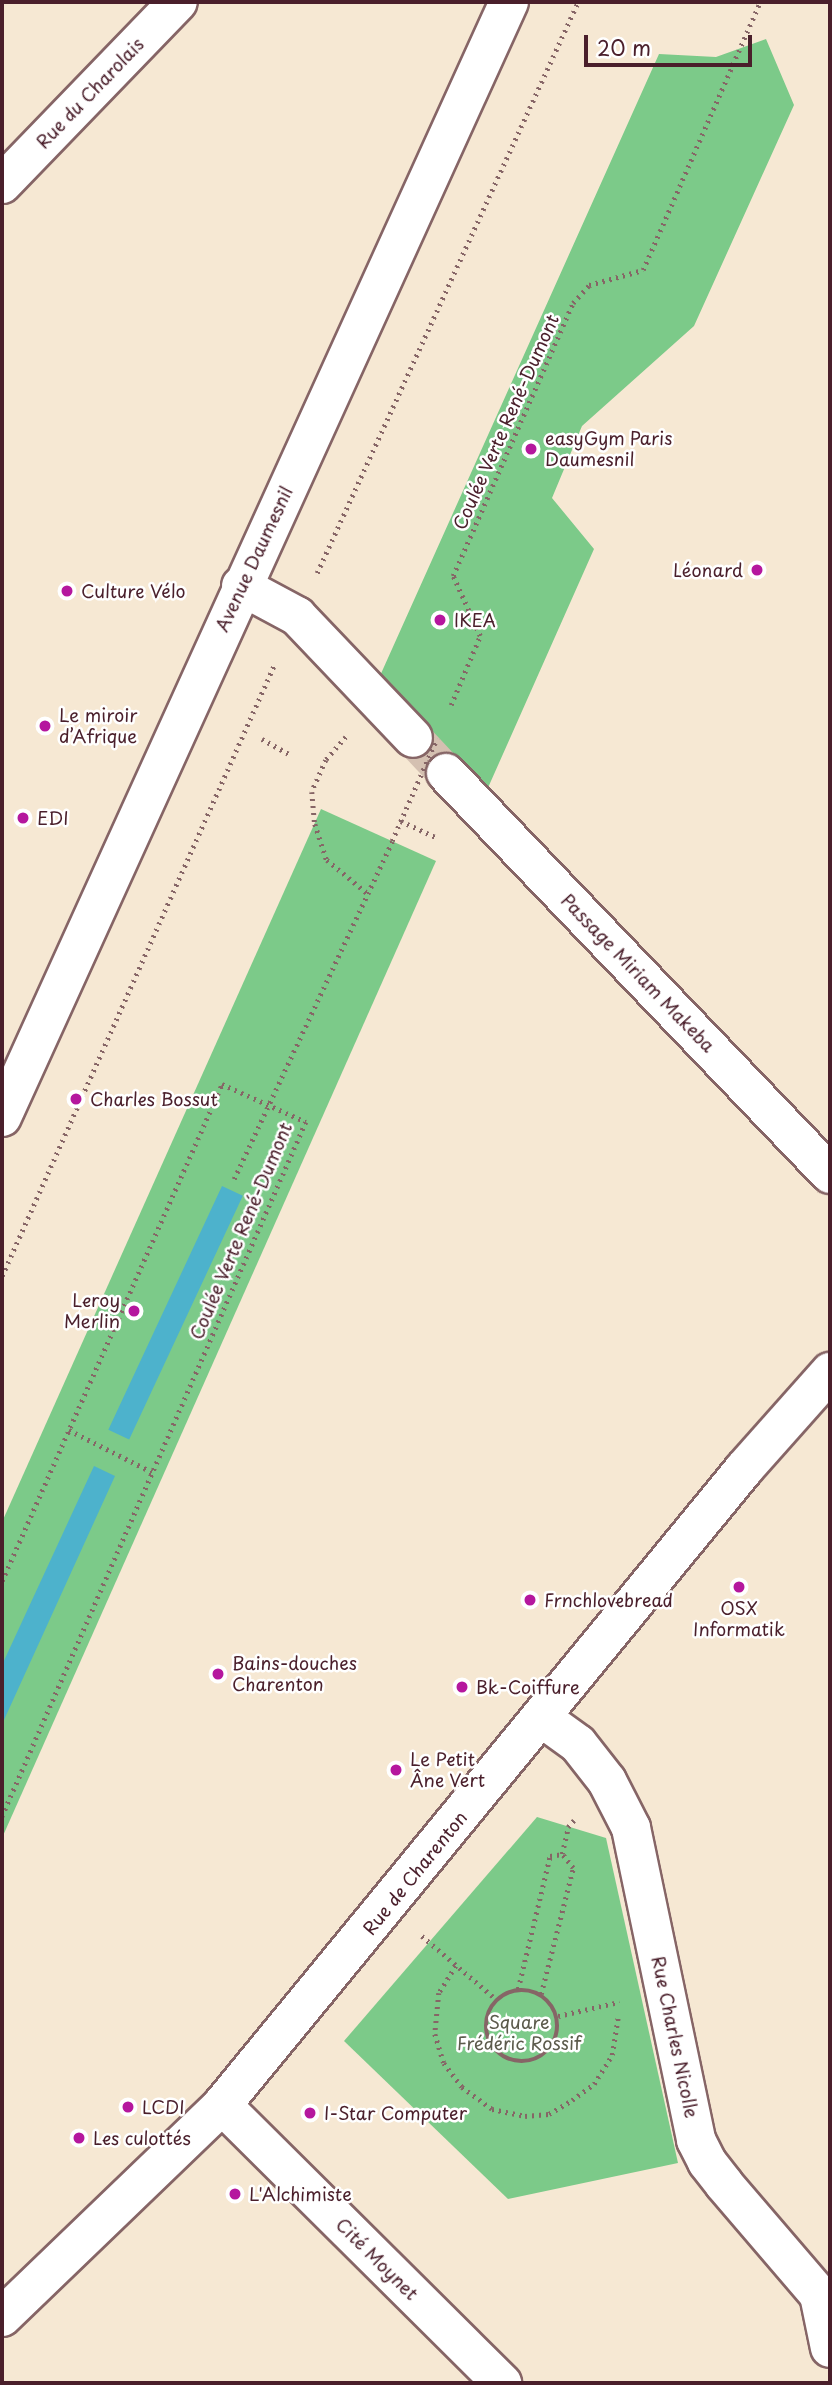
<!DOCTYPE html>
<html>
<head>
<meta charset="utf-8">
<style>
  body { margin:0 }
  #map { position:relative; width:832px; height:2385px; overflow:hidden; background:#f6e8d3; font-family:"Playpen Sans",sans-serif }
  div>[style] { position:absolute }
  .green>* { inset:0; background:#7cca89 }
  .water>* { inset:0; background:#4db2cc; transform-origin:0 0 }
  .pedestrian-tunnel>* { height:38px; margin-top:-19px; transform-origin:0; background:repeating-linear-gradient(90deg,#d4c0b1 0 38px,transparent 0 57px) }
  .path>* { height:4.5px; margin-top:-2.25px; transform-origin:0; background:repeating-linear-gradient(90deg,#866566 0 2px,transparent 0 7px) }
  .path>.ring { margin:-2.25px; padding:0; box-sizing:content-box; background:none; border:4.5px solid #866566; border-radius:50% }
  .roads { filter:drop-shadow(2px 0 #866566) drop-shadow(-2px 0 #866566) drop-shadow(0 2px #866566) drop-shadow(0 -2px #866566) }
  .pedestrian>* { height:38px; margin:-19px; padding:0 19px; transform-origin:19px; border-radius:19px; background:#fff }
  .minor>* { height:38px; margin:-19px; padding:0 19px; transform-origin:19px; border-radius:19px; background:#fff }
  .secondary>* { height:38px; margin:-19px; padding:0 19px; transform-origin:19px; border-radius:19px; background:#fff }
  .path-bridge>* { height:4.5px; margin-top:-2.25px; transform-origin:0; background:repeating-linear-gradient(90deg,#866566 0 2px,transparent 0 7px) }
  .dots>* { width:19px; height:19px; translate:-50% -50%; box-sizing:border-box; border:4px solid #fff; border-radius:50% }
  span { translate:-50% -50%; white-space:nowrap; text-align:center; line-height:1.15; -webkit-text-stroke:5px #fff; paint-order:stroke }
  .street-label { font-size:18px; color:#4a1f2b }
  .poi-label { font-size:18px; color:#4a1f2b }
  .left { translate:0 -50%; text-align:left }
  .right { translate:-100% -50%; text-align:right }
  .park-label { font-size:18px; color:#5c5b4c }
  .frame { position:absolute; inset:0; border:4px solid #4a1f2b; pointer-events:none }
  .scale { position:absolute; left:584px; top:35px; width:168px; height:32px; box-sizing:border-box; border:4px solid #4a1f2b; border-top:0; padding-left:9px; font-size:21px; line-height:24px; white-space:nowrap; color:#4a1f2b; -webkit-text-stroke:5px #fff; paint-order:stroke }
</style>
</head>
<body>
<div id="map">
  <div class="green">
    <i style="clip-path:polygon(766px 39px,794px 105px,694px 326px,582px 426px,552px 498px,594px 549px,487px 790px,379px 678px,659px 54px,716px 57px)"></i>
    <i style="clip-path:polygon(321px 809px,436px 861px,2px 1838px,2px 1522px)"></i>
    <i style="clip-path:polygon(537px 1817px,606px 1838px,678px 2163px,508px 2199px,344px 2041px)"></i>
  </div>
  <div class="water">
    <i style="left:222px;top:1186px;width:23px;height:269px;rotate:25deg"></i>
    <i style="clip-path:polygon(94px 1466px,115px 1476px,4px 1720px,2px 1665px)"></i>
  </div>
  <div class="pedestrian-tunnel">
    <i style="left:413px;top:738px;width:48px;rotate:46.7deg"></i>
  </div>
  <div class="path">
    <i style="left:317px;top:573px;width:628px;rotate:-65.44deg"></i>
    <i style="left:451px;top:705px;width:75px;rotate:-67.2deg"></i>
    <i style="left:480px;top:636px;width:66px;rotate:-114.2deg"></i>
    <i style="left:453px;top:576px;width:298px;rotate:-66.3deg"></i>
    <i style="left:573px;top:303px;width:24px;rotate:-48deg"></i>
    <i style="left:589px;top:285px;width:56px;rotate:-15.5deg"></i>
    <i style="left:643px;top:270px;width:292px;rotate:-66.4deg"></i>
    <i style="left:346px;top:737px;width:30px;rotate:131deg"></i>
    <i style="left:326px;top:760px;width:35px;rotate:114deg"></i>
    <i style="left:312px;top:792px;width:32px;rotate:85deg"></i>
    <i style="left:315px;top:824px;width:38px;rotate:72deg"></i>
    <i style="left:327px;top:860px;width:52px;rotate:39.5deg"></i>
    <i style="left:262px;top:739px;width:31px;rotate:29deg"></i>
    <i style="left:401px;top:821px;width:38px;rotate:25deg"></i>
    <i style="left:234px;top:1179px;width:373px;rotate:-64.9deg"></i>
    <i style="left:2px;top:1276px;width:671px;rotate:-65.99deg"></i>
    <i style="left:69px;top:1430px;width:93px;rotate:26.8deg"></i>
    <i style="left:2px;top:1581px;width:544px;rotate:-66.12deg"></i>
    <i style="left:222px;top:1084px;width:92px;rotate:24.3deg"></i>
    <i style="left:306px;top:1122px;width:759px;rotate:113.63deg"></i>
    <i style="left:422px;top:1936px;width:97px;rotate:40.4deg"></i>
    <i style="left:456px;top:1966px;width:32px;rotate:122deg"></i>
    <i style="left:439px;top:1993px;width:41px;rotate:95.6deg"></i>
    <i style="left:435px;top:2034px;width:30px;rotate:73deg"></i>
    <i style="left:444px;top:2063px;width:30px;rotate:53deg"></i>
    <i style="left:462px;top:2087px;width:37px;rotate:36deg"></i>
    <i style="left:492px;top:2109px;width:34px;rotate:12deg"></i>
    <i style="left:525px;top:2116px;width:24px;rotate:-5deg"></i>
    <i style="left:549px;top:2114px;width:27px;rotate:-31deg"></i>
    <i style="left:572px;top:2100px;width:27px;rotate:-36deg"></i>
    <i style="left:594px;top:2084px;width:34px;rotate:-58deg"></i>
    <i style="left:612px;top:2055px;width:38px;rotate:-81deg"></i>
    <i style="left:518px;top:1989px;width:137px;rotate:-76.5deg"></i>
    <i style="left:550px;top:1856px;width:12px;rotate:-9deg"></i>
    <i class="ring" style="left:486px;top:1990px;width:67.5px;height:67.5px"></i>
    <i style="left:541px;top:1994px;width:130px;rotate:-75.7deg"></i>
    <i style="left:573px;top:1868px;width:18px;rotate:-128deg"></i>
    <i style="left:562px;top:1854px;width:28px;rotate:-77deg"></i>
    <i style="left:568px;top:1827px;width:9px;rotate:-49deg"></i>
    <i style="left:558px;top:2016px;width:63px;rotate:-12.9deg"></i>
  </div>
  <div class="roads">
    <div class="pedestrian">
      <i style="left:241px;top:586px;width:64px;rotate:28.2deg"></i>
      <i style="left:297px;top:616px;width:168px;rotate:46.4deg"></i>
      <i style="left:446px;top:773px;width:555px;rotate:46.24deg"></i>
      <i style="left:542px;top:1718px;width:44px;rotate:35.8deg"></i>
      <i style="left:578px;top:1744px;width:47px;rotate:51.9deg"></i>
      <i style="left:607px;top:1781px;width:53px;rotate:62.9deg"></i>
      <i style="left:631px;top:1828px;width:319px;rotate:78.2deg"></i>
      <i style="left:696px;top:2140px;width:25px;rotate:63deg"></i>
      <i style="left:707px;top:2162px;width:28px;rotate:52deg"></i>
      <i style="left:724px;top:2184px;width:146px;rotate:49.4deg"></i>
      <i style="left:819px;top:2295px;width:54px;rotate:78.3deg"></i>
      <i style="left:222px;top:2105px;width:395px;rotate:44.8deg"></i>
    </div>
    <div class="minor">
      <i style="left:2px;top:184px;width:253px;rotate:-46deg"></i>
      <i style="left:2px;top:2317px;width:306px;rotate:-43.9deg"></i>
      <i style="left:222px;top:2105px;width:823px;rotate:-50.62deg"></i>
      <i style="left:744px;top:1469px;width:130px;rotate:-48.4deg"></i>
    </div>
    <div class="secondary">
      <i style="left:2px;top:1117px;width:1225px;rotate:-65.55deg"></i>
    </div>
  </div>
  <div class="path-bridge">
    <i style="left:392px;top:841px;width:112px;rotate:-66.4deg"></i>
  </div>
  <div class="dots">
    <i style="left:531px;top:449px;background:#b5179e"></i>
    <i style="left:757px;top:570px;background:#b5179e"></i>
    <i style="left:67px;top:591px;background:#b5179e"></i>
    <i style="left:440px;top:620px;background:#b5179e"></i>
    <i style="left:45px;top:726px;background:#b5179e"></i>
    <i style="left:23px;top:818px;background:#b5179e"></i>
    <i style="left:76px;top:1099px;background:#b5179e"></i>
    <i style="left:134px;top:1311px;background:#b5179e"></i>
    <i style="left:739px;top:1587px;background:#b5179e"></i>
    <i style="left:530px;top:1600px;background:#b5179e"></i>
    <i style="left:218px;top:1674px;background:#b5179e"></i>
    <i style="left:462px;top:1687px;background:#b5179e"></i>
    <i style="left:396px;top:1770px;background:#b5179e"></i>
    <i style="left:128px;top:2107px;background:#b5179e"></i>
    <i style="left:310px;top:2113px;background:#b5179e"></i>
    <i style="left:79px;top:2138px;background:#b5179e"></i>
    <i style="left:235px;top:2194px;background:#b5179e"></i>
  </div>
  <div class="street-label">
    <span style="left:90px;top:93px;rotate:-46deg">Rue du Charolais</span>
    <span style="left:506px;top:422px;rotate:-66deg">Coulée Verte René-Dumont</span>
    <span style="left:254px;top:559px;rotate:-65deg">Avenue Daumesnil</span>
    <span style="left:638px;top:973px;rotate:46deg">Passage Miriam Makeba</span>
    <span style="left:241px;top:1231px;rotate:-67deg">Coulée Verte René-Dumont</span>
    <span style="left:415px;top:1873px;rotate:-51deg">Rue de Charenton</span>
    <span style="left:675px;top:2037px;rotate:78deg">Rue Charles Nicolle</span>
    <span style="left:377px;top:2259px;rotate:45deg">Cité Moynet</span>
  </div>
  <div class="poi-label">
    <span class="left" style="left:545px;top:449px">easyGym Paris<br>Daumesnil</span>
    <span class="right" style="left:743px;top:570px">Léonard</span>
    <span class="left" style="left:81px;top:591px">Culture Vélo</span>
    <span class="left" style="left:454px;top:620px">IKEA</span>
    <span class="left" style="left:59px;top:726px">Le miroir<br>d’Afrique</span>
    <span class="left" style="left:37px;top:818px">EDI</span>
    <span class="left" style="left:90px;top:1099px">Charles Bossut</span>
    <span class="right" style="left:120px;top:1311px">Leroy<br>Merlin</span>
    <span class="left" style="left:544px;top:1600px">Frnchlovebread</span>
    <span style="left:739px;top:1619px">OSX<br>Informatik</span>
    <span class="left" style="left:232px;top:1674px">Bains-douches<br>Charenton</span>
    <span class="left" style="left:476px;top:1687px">Bk-Coiffure</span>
    <span class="left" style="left:410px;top:1770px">Le Petit<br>Âne Vert</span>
    <span class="left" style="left:142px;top:2107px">LCDI</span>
    <span class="left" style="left:324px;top:2113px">I-Star Computer</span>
    <span class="left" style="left:93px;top:2138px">Les culottés</span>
    <span class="left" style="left:249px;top:2194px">L'Alchimiste</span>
  </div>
  <div class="park-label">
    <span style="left:519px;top:2033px">Square<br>Frédéric Rossif</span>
  </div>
  <div class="frame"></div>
  <div class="scale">20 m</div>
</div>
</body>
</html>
